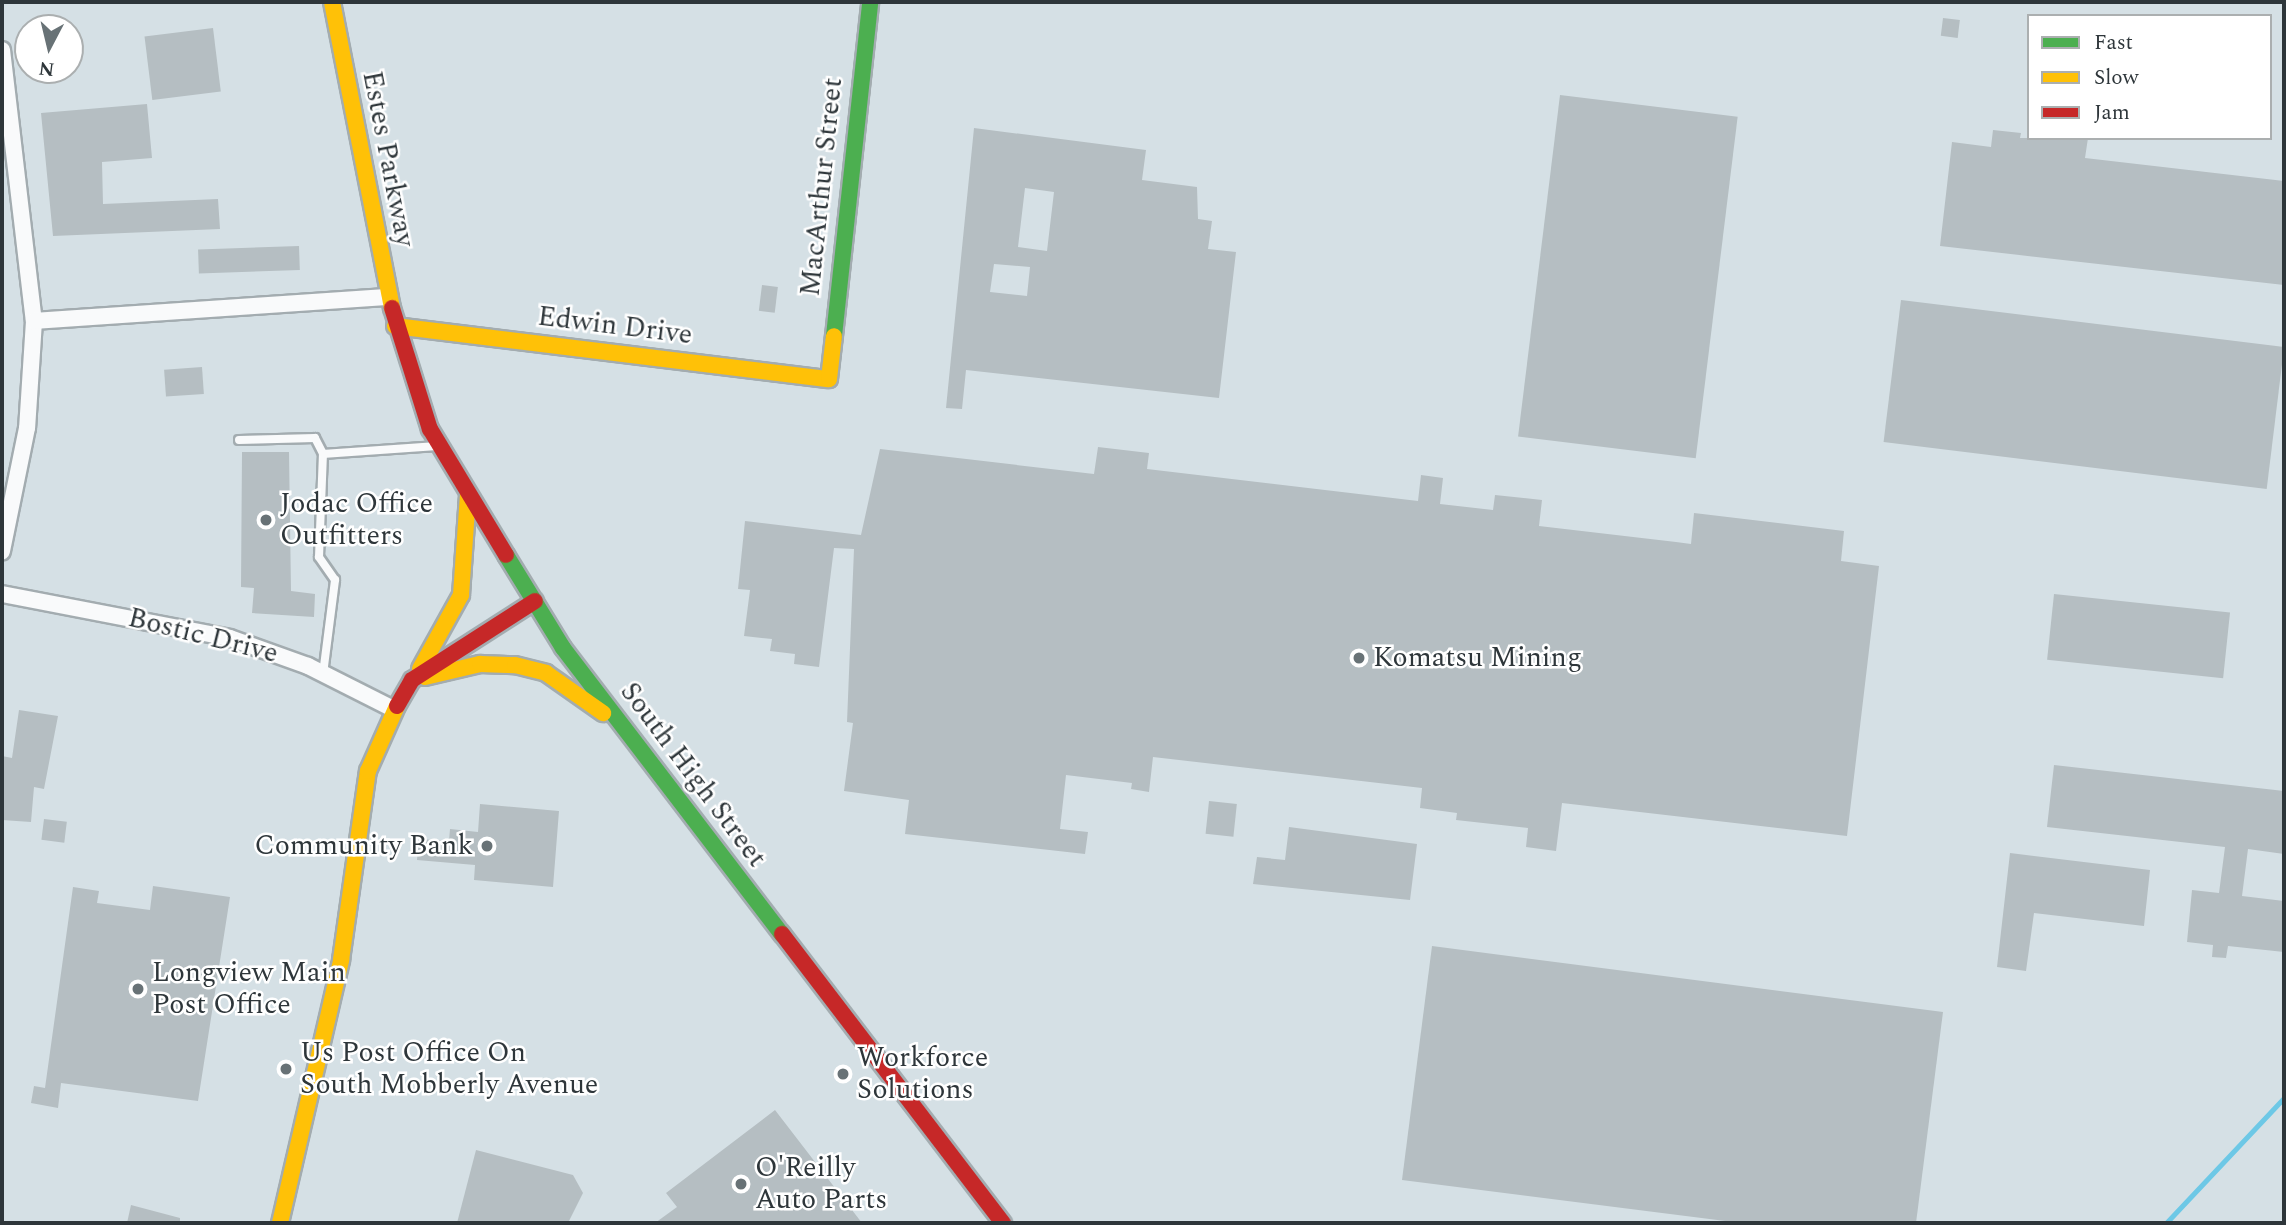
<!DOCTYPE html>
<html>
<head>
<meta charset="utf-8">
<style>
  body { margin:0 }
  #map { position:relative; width:2286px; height:1225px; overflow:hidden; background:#d5e0e5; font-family:Spectral,serif }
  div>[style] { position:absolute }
  .stream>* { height:5px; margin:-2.5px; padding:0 2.5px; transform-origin:2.5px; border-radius:2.5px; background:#6dc8e6 }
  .building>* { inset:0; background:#b5bec2; transform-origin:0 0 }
  .roads { filter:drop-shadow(2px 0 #a3acb0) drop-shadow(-2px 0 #a3acb0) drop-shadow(0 2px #a3acb0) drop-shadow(0 -2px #a3acb0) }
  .lane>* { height:8px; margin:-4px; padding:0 4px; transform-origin:4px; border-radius:4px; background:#f9fafb }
  .street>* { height:16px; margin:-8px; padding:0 8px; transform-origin:8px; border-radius:8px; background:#f9fafb }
  .fast>* { height:16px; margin:-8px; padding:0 8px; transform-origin:8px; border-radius:8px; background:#4caf50 }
  .slow>* { height:16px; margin:-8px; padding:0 8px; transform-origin:8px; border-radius:8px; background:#ffc107 }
  .jam>* { height:16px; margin:-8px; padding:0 8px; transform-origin:8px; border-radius:8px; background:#c62828 }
  .dots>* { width:19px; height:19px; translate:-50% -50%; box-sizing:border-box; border:4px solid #fff; border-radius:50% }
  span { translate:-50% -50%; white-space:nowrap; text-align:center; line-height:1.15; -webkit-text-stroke:5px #fff; paint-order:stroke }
  .street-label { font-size:28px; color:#2e363a }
  .poi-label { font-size:28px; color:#2e363a }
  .left { translate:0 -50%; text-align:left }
  .right { translate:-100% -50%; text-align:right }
  .frame { position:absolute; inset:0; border:4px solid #2e363a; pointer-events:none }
  .legend { position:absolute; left:2027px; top:14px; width:245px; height:126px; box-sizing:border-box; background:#fff; border:2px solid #abafb0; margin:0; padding:9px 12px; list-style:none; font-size:21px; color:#2e363a }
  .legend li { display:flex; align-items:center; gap:14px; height:35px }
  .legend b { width:35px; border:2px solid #abafb0 }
  .north { position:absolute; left:14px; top:14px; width:70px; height:70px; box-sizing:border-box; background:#fff; border:2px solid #abafb0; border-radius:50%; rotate:187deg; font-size:19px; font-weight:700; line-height:28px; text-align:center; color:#2e363a }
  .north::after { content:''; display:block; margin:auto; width:24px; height:32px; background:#687276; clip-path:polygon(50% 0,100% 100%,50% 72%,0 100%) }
</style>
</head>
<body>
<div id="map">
  <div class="stream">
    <i style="left:2166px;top:1223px;width:172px;rotate:-46.7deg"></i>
  </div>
  <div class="building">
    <i style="left:1943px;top:18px;width:17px;height:18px;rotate:7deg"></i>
    <i style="left:213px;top:28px;width:64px;height:69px;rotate:83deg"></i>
    <i style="left:1560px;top:95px;width:179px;height:344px;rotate:7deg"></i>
    <i style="clip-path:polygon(147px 104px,152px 158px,102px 162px,103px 204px,218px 199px,220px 229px,53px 236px,41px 113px)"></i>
    <i style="clip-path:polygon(evenodd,974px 128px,1146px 150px,1142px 180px,1197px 187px,1198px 219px,1212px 221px,1208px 249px,1236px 252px,1219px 398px,966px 370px,962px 409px,946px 408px,974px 128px,1025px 188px,1054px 192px,1047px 251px,1018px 247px,1025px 188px,974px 128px,994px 264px,1030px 267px,1027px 296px,990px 292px,994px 264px)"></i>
    <i style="clip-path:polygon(1993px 130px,2021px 133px,2020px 138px,2088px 138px,2085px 158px,2284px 181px,2284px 285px,1940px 246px,1952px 142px,1991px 147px)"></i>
    <i style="left:299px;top:246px;width:24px;height:101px;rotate:88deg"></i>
    <i style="left:762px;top:285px;width:16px;height:26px;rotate:7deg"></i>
    <i style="left:1901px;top:300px;width:386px;height:143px;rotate:7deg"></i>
    <i style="left:202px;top:367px;width:27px;height:38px;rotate:86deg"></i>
    <i style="clip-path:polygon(1098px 447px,1149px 453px,1147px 469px,1418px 501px,1421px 475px,1443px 478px,1440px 504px,1493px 510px,1495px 495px,1542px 500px,1539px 526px,1676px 542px,1691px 544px,1694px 513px,1844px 531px,1841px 561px,1879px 566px,1847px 836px,1562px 803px,1556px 851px,1526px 847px,1528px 828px,1456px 820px,1457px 813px,1420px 808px,1422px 788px,1153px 757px,1149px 792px,1131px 789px,1132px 783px,1066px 775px,1060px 829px,1088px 832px,1085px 854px,905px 834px,909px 800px,844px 791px,853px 723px,847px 722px,854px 549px,834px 548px,819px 667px,794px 664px,795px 654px,770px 651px,772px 639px,744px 636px,750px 590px,738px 589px,745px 521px,861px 535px,880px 449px,1094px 474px)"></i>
    <i style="clip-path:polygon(242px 452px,289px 452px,291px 591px,315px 594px,314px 617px,252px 613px,254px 588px,241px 587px)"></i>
    <i style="left:2054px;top:594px;width:177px;height:66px;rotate:6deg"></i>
    <i style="clip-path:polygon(19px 710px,58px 716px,44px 789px,34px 787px,31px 822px,2px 820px,2px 756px,12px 758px)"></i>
    <i style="clip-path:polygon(2054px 765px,2284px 791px,2284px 854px,2248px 849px,2242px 896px,2284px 901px,2284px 952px,2228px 946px,2226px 958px,2212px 957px,2213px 945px,2187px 942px,2192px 890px,2219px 893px,2225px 847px,2047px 827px)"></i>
    <i style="left:1209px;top:801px;width:28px;height:33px;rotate:6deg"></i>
    <i style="clip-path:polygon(480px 804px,559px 811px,553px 887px,474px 880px,475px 865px,417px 860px,419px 839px,449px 841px,450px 829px,478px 832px)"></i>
    <i style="left:44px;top:819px;width:23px;height:21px;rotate:7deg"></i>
    <i style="clip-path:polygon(1289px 827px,1417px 844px,1410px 900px,1253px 884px,1257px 857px,1285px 860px)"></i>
    <i style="clip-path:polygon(2010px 853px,2150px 870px,2144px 926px,2034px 913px,2026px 971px,1997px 967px)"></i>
    <i style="clip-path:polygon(153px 886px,230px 897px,198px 1101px,61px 1083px,58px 1108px,31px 1103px,34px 1086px,45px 1088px,73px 887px,99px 891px,97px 903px,150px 910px)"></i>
    <i style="clip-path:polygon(1432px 946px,1943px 1012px,1916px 1223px,1741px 1223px,1402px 1180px)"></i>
    <i style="clip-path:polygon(775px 1110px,862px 1223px,655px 1223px,677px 1207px,666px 1193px)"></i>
    <i style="clip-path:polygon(476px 1150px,573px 1175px,583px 1193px,568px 1223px,457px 1223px)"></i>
    <i style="clip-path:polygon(131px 1205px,180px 1218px,180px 1223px,127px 1223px)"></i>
  </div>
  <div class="roads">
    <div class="lane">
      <i style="left:239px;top:440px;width:76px;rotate:-1.5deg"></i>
      <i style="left:315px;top:438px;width:18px;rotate:63deg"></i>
      <i style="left:323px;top:674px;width:95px;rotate:-82.7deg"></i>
      <i style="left:335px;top:580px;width:28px;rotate:-125deg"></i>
      <i style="left:319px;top:557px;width:103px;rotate:-87.8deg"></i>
      <i style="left:323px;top:454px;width:114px;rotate:-4deg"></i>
    </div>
    <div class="street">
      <i style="left:2px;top:50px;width:273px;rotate:83.3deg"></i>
      <i style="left:34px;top:321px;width:107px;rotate:93.7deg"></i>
      <i style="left:27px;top:428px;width:126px;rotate:101.5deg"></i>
      <i style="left:34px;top:321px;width:356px;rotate:-3.9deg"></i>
      <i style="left:2px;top:594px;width:232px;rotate:10.9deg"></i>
      <i style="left:230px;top:638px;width:83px;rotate:19.7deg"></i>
      <i style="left:308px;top:666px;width:95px;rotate:26.8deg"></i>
    </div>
    <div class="fast">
      <i style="left:834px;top:336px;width:336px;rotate:-83.8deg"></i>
      <i style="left:506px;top:555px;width:109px;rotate:58.5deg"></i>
      <i style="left:563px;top:648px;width:360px;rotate:52.6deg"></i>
    </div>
    <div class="slow">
      <i style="left:332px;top:2px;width:312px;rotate:78.9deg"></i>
      <i style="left:395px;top:326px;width:437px;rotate:7deg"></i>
      <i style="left:829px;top:379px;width:43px;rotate:-83.4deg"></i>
      <i style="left:420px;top:669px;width:85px;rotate:-61deg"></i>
      <i style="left:461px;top:595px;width:101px;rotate:-86deg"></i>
      <i style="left:425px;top:677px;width:57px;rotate:-13.3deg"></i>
      <i style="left:480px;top:664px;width:35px;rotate:2deg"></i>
      <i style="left:515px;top:665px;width:32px;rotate:14deg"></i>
      <i style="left:546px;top:673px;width:70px;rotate:35.1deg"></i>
      <i style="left:280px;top:1223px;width:270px;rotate:-76.9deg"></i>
      <i style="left:341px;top:960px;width:191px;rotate:-81.9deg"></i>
      <i style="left:368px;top:771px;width:71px;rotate:-66deg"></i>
    </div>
    <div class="jam">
      <i style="left:392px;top:308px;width:127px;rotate:72.6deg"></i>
      <i style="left:430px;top:429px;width:147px;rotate:58.9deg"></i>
      <i style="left:397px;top:706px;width:30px;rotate:-60deg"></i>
      <i style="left:412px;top:680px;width:146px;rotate:-32.7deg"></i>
      <i style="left:782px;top:934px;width:364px;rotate:52.6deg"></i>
    </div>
  </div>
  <div class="dots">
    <i style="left:266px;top:520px;background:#687276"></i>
    <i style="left:1359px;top:658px;background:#687276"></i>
    <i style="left:487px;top:846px;background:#687276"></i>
    <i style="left:138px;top:989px;background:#687276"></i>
    <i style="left:286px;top:1069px;background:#687276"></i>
    <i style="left:843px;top:1074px;background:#687276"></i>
    <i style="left:741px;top:1184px;background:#687276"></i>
  </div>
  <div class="street-label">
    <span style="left:388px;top:159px;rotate:79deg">Estes Parkway</span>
    <span style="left:822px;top:187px;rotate:-84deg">MacArthur Street</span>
    <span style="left:615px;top:326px;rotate:7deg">Edwin Drive</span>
    <span style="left:203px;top:636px;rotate:14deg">Bostic Drive</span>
    <span style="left:693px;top:775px;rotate:53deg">South High Street</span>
  </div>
  <div class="poi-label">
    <span class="left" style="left:280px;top:520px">Jodac Office<br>Outfitters</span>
    <span class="left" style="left:1373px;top:658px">Komatsu Mining</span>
    <span class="right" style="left:473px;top:846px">Community Bank</span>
    <span class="left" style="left:152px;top:989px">Longview Main<br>Post Office</span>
    <span class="left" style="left:300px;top:1069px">Us Post Office On<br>South Mobberly Avenue</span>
    <span class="left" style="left:857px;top:1074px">Workforce<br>Solutions</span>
    <span class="left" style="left:755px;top:1184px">O'Reilly<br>Auto Parts</span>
  </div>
  <div class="frame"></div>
  <ul class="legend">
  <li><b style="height:9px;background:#4caf50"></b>Fast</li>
  <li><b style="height:9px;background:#ffc107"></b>Slow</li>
  <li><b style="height:9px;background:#c62828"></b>Jam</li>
  </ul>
  <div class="north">N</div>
</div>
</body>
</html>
